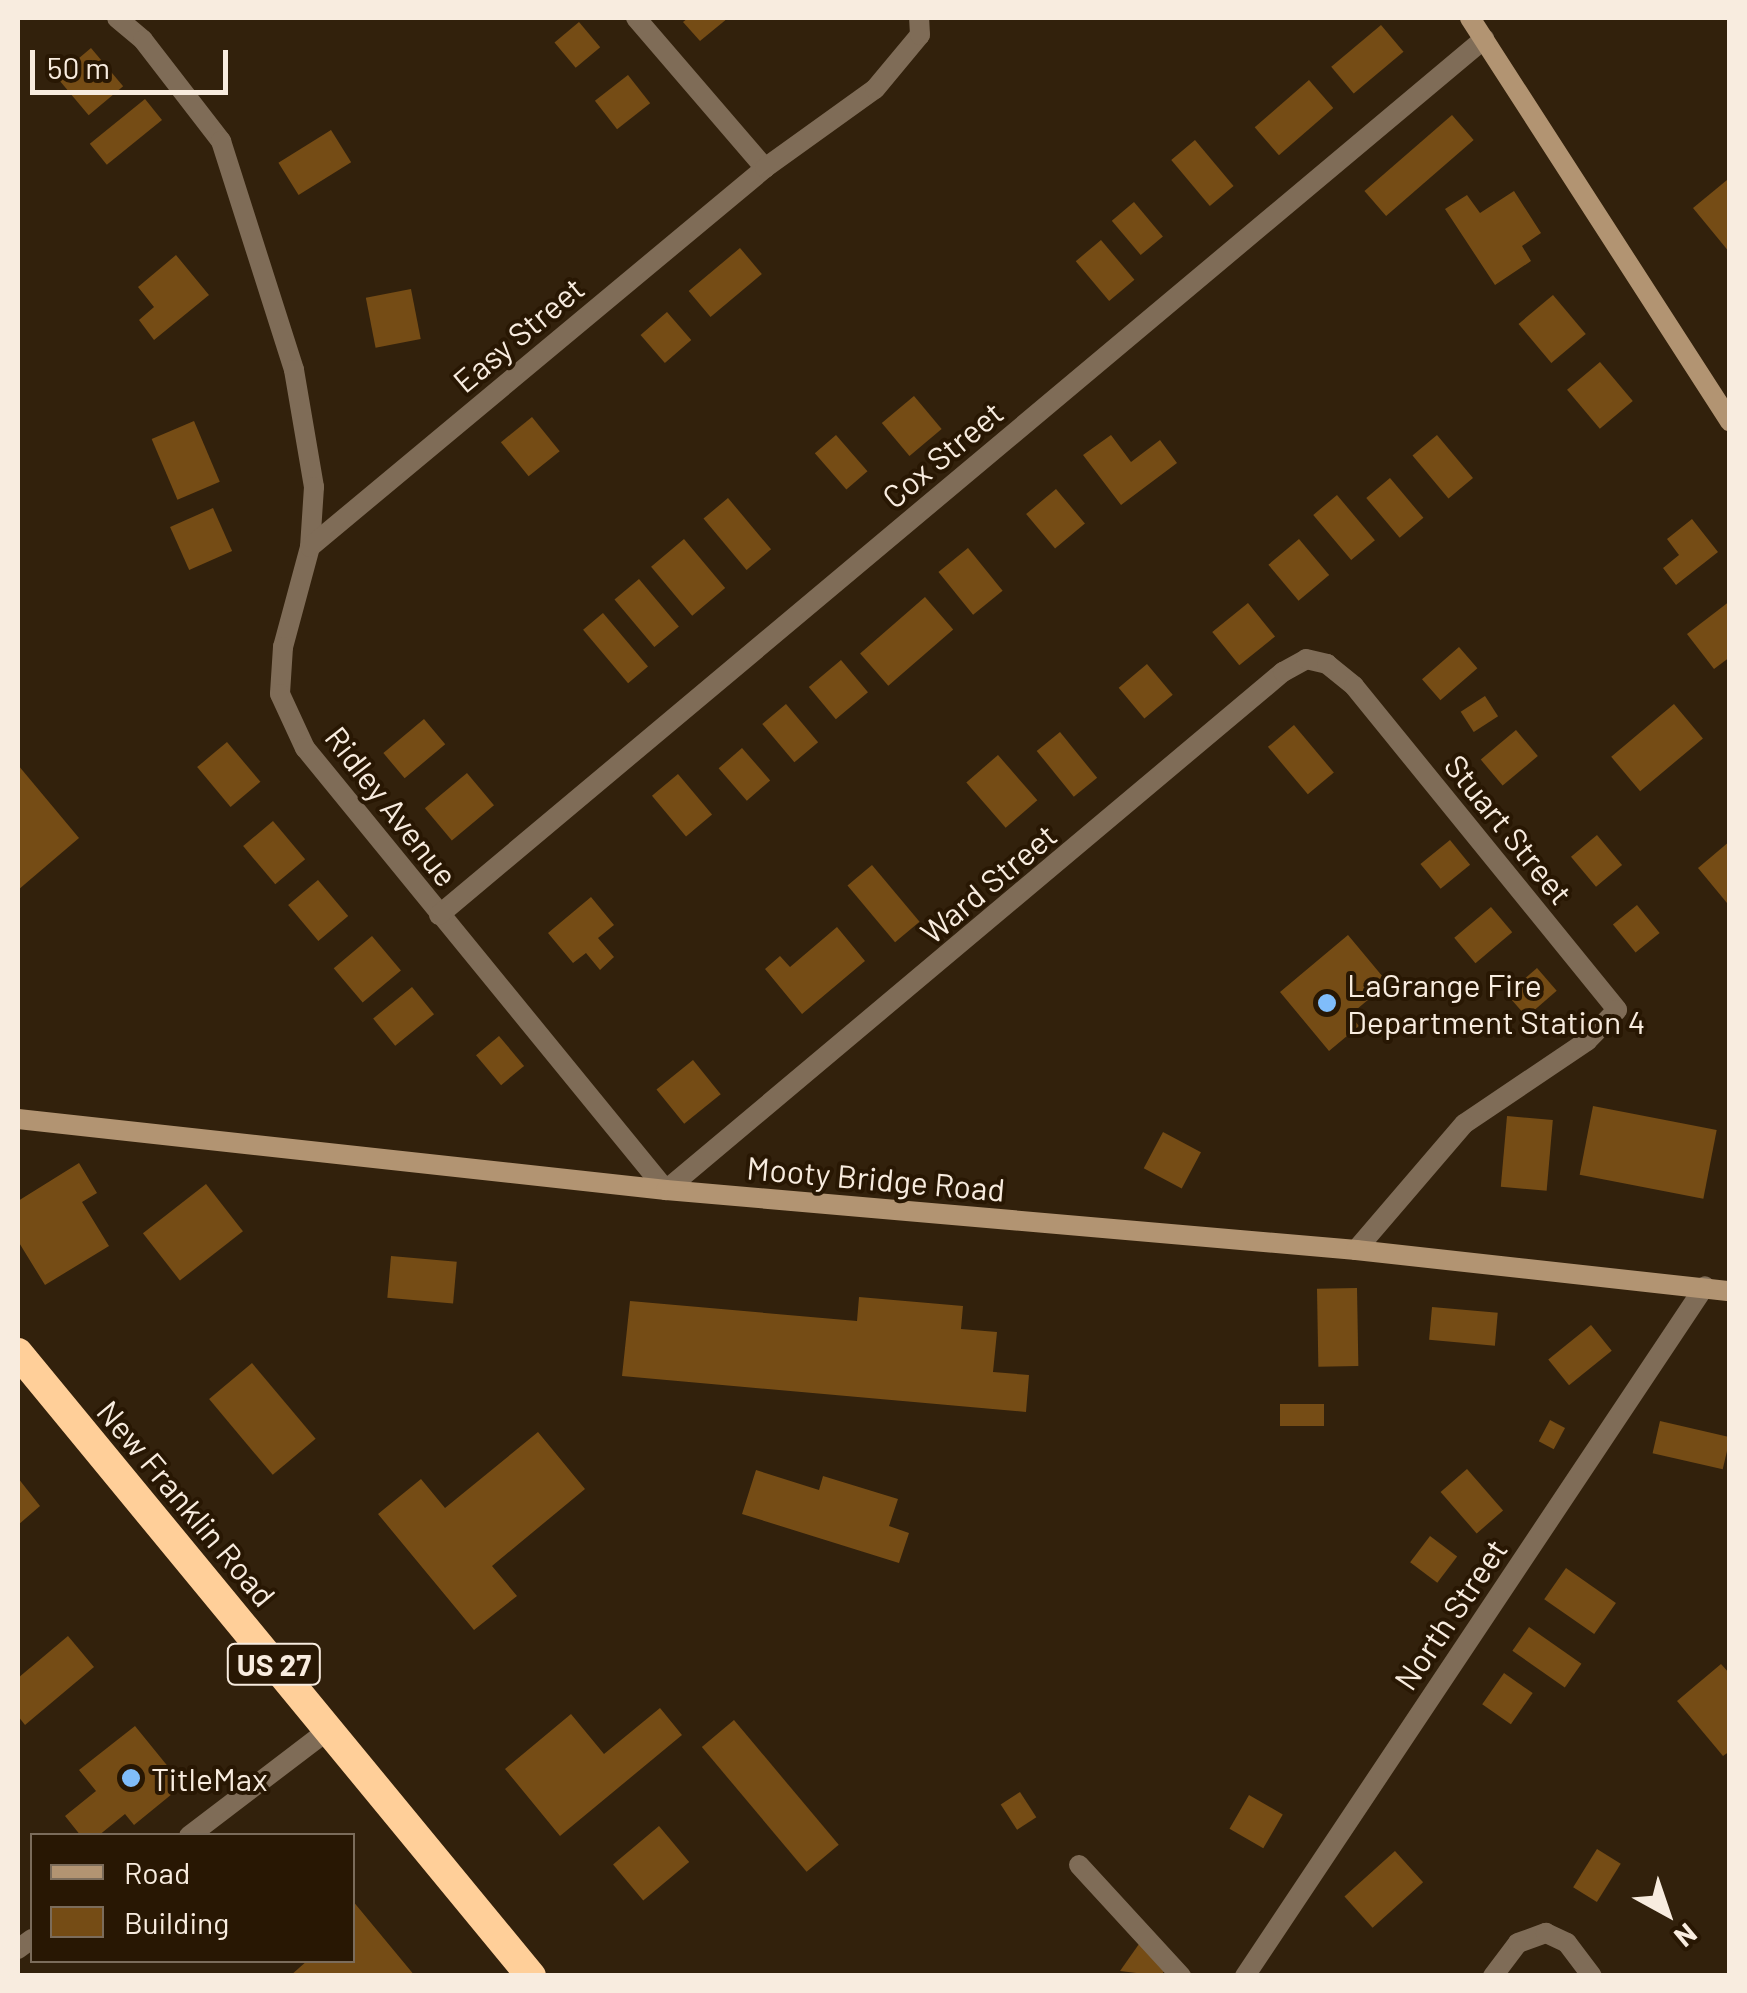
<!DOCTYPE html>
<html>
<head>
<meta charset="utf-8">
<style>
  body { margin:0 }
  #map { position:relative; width:1747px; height:1993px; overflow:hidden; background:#32210c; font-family:Barlow,sans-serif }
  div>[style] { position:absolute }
  .building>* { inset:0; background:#754c15; transform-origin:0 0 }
  .street>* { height:20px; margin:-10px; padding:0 10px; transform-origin:10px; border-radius:10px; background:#7f6c57 }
  .secondary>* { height:20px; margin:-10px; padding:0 10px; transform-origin:10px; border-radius:10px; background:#b29472 }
  .highway>* { height:30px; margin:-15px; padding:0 15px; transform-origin:15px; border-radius:15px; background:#ffcf99 }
  .dots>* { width:28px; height:28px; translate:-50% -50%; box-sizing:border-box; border:5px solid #281703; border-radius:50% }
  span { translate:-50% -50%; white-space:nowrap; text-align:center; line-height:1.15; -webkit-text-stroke:8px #281703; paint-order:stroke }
  .shield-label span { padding:2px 8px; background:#281703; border:2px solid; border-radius:8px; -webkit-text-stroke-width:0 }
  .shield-label { font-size:30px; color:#f8ecdf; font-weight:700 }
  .street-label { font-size:32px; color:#f8ecdf }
  .poi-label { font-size:32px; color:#f8ecdf }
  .left { translate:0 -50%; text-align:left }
  .frame { position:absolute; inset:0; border:20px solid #f8ecdf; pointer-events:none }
  .legend { position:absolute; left:30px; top:1833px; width:325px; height:130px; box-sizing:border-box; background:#281703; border:2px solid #7b6c5b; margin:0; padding:12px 18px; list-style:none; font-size:30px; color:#f8ecdf }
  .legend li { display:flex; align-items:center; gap:20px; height:50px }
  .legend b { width:50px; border:2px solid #7b6c5b }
  .north { position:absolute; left:1617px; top:1863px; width:100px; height:100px; -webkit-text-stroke:8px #281703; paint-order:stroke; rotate:140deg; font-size:28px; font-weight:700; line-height:40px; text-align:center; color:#f8ecdf }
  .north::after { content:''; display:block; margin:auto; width:35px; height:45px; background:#f8ecdf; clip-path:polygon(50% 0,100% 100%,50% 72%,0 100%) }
  .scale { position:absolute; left:30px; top:50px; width:198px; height:45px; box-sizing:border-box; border:5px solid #f8ecdf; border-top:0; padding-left:12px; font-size:30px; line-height:35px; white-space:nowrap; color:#f8ecdf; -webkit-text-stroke:8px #281703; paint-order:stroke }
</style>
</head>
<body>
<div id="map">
  <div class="building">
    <i style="clip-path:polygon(688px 18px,728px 18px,700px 41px,683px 22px)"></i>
    <i style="left:579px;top:22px;width:33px;height:32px;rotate:50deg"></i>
    <i style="left:1381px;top:25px;width:35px;height:65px;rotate:50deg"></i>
    <i style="left:91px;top:48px;width:50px;height:45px;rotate:50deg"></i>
    <i style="left:628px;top:75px;width:36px;height:42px;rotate:52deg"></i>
    <i style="left:1309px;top:80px;width:37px;height:72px;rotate:49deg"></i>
    <i style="left:145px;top:99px;width:27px;height:71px;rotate:51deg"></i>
    <i style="left:1452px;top:115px;width:33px;height:116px;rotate:49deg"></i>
    <i style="left:331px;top:130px;width:38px;height:62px;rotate:58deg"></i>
    <i style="left:1195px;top:140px;width:60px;height:31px;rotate:50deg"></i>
    <i style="clip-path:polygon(1727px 180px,1730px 183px,1730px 253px,1693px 208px)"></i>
    <i style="clip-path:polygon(1514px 191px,1541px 233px,1522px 246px,1531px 261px,1495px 285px,1445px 209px,1467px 195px,1480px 213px)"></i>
    <i style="left:1134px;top:202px;width:45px;height:29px;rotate:50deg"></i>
    <i style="left:1101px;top:240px;width:52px;height:33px;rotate:50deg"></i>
    <i style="left:740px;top:248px;width:34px;height:67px;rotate:50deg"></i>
    <i style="clip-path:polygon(176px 255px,209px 295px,154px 340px,139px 320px,154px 307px,138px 287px)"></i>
    <i style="left:411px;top:289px;width:51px;height:46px;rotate:79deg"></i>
    <i style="left:1553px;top:295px;width:51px;height:45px;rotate:50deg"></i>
    <i style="left:667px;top:312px;width:37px;height:35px;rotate:49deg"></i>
    <i style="left:1600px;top:362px;width:51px;height:43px;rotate:50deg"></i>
    <i style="left:914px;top:396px;width:43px;height:42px;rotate:50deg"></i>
    <i style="left:532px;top:417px;width:44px;height:40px;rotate:51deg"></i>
    <i style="left:194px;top:421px;width:66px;height:46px;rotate:67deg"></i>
    <i style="left:836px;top:435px;width:48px;height:28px;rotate:49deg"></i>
    <i style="clip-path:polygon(1111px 435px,1131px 462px,1160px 440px,1177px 463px,1121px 505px,1083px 455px)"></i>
    <i style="left:1437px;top:435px;width:56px;height:32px;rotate:50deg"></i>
    <i style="left:1390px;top:478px;width:52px;height:31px;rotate:50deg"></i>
    <i style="left:1056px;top:489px;width:45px;height:39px;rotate:50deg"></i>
    <i style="left:1337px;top:495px;width:59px;height:31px;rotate:50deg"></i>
    <i style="left:728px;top:498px;width:67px;height:32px;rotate:50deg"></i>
    <i style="left:213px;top:508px;width:47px;height:47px;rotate:66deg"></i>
    <i style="clip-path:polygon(1692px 519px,1718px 552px,1676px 585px,1663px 568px,1679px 555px,1667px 539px)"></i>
    <i style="left:684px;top:539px;width:64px;height:43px;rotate:50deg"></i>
    <i style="left:1299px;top:539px;width:47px;height:40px;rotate:50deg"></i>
    <i style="left:968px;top:548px;width:55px;height:38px;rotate:51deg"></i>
    <i style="left:639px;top:579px;width:62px;height:32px;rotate:50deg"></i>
    <i style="left:925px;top:597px;width:43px;height:86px;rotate:49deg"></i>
    <i style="clip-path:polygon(1730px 601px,1730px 657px,1714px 669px,1687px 634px)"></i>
    <i style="left:1248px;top:603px;width:43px;height:46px;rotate:51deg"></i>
    <i style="left:603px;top:613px;width:70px;height:26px;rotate:50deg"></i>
    <i style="left:1459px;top:647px;width:28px;height:49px;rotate:49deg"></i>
    <i style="left:841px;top:660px;width:42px;height:42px;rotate:50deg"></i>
    <i style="left:1147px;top:664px;width:40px;height:37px;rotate:50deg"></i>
    <i style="left:1485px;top:696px;width:24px;height:29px;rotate:57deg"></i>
    <i style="left:786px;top:704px;width:50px;height:31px;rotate:50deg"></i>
    <i style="left:1674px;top:704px;width:45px;height:82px;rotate:50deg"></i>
    <i style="left:424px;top:719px;width:33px;height:53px;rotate:50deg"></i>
    <i style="left:1294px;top:725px;width:62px;height:34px;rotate:50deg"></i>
    <i style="left:1516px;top:730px;width:34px;height:46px;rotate:50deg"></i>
    <i style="left:1060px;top:732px;width:59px;height:30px;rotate:51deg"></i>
    <i style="left:227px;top:742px;width:52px;height:39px;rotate:50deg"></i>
    <i style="left:742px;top:748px;width:43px;height:31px;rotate:49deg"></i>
    <i style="left:998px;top:755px;width:60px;height:42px;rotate:49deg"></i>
    <i style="clip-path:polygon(18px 765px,79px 838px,18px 890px)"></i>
    <i style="left:467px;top:773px;width:42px;height:55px;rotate:50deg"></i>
    <i style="left:678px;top:774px;width:53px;height:34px;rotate:50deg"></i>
    <i style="left:273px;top:821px;width:50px;height:39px;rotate:50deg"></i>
    <i style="left:1597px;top:835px;width:39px;height:34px;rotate:50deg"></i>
    <i style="left:1450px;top:840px;width:32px;height:38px;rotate:51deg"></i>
    <i style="clip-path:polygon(1730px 841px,1730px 901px,1727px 903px,1698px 868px)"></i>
    <i style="left:872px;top:865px;width:74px;height:32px;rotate:50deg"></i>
    <i style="left:318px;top:880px;width:47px;height:39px;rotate:50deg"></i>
    <i style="clip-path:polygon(591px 897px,614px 925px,598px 938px,614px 957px,600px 970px,586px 953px,573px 963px,548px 933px)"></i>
    <i style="left:1637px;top:905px;width:36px;height:31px;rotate:51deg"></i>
    <i style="left:1491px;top:907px;width:33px;height:48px;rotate:50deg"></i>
    <i style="clip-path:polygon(837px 927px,865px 961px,802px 1014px,765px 969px,780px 956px,790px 967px)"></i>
    <i style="clip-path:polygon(1348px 935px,1388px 983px,1350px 1015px,1359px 1026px,1329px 1051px,1280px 992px)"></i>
    <i style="left:372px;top:936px;width:45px;height:50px;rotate:50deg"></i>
    <i style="left:1537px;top:968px;width:30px;height:40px;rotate:49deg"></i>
    <i style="left:412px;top:987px;width:35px;height:50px;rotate:51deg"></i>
    <i style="left:499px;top:1036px;width:39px;height:30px;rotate:50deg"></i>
    <i style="left:693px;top:1060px;width:44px;height:47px;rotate:51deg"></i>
    <i style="left:1593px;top:1106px;width:126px;height:70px;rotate:11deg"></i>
    <i style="left:1507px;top:1116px;width:46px;height:71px;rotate:5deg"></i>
    <i style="left:1163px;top:1132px;width:43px;height:41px;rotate:28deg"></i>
    <i style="clip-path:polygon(79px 1163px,97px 1193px,82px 1202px,109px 1246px,45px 1285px,18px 1241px,18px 1201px)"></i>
    <i style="left:206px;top:1184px;width:60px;height:80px;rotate:52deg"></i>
    <i style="left:391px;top:1256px;width:66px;height:42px;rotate:5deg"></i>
    <i style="left:1357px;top:1288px;width:78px;height:40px;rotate:89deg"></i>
    <i style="clip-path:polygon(859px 1297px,963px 1306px,961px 1329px,997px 1332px,993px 1372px,1029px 1375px,1026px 1412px,622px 1376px,630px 1301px,857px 1321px)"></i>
    <i style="left:1432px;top:1307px;width:66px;height:33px;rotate:5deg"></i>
    <i style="left:1591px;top:1325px;width:33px;height:55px;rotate:51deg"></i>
    <i style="left:252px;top:1363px;width:99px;height:56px;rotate:50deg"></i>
    <i style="left:1324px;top:1404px;width:22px;height:44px;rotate:90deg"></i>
    <i style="left:1550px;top:1420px;width:17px;height:24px;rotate:28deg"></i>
    <i style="left:1660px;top:1421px;width:72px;height:33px;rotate:13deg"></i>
    <i style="clip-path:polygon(538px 1432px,585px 1489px,492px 1566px,517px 1596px,474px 1630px,378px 1514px,421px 1479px,445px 1508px)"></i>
    <i style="left:1467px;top:1469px;width:55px;height:35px;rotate:49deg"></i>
    <i style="clip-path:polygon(756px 1470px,819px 1490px,823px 1476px,898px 1499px,889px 1526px,909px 1533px,899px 1563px,742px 1514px)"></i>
    <i style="clip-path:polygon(18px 1478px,40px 1506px,18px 1525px)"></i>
    <i style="left:1430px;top:1536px;width:34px;height:33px;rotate:37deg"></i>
    <i style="left:1566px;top:1568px;width:61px;height:38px;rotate:35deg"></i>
    <i style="left:1529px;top:1627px;width:64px;height:29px;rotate:35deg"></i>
    <i style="clip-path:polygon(68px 1636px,94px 1667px,25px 1725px,18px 1716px,18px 1678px)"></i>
    <i style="clip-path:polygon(1721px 1664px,1730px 1674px,1730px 1751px,1723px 1756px,1677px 1701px)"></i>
    <i style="left:1504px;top:1673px;width:35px;height:38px;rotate:35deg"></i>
    <i style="clip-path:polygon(660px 1708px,682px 1735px,560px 1836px,505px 1769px,571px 1714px,604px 1754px)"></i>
    <i style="left:734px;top:1720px;width:163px;height:42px;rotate:50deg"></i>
    <i style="clip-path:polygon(135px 1726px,183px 1785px,134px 1825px,125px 1814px,98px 1836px,81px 1836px,65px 1816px,96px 1791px,79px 1770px)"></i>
    <i style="left:1020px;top:1792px;width:30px;height:23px;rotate:57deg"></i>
    <i style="left:1249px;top:1795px;width:39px;height:39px;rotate:30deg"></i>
    <i style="left:659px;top:1826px;width:47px;height:60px;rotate:50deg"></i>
    <i style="left:1597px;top:1849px;width:28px;height:45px;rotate:32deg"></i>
    <i style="left:1395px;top:1851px;width:42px;height:68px;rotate:48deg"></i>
    <i style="clip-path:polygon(352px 1900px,415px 1976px,290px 1976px,308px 1960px,352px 1960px)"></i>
    <i style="clip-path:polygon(1139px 1944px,1168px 1965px,1161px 1976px,1120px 1971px)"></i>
  </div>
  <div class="street">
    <i style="left:117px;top:18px;width:34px;rotate:40deg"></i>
    <i style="left:143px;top:40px;width:128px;rotate:52.3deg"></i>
    <i style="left:221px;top:141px;width:240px;rotate:72.3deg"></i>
    <i style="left:294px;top:370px;width:119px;rotate:80.3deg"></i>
    <i style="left:314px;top:487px;width:60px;rotate:93.8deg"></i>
    <i style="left:310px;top:547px;width:104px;rotate:105.1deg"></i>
    <i style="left:283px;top:647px;width:47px;rotate:93.7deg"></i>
    <i style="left:280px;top:694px;width:60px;rotate:65.2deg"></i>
    <i style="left:305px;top:748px;width:571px;rotate:50.76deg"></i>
    <i style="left:666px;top:1190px;width:806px;rotate:-40.02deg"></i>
    <i style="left:1283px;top:672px;width:26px;rotate:-29deg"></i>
    <i style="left:1306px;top:659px;width:22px;rotate:13deg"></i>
    <i style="left:1327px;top:664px;width:35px;rotate:39deg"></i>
    <i style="left:1354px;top:686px;width:417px;rotate:50.9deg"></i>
    <i style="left:1617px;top:1010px;width:43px;rotate:134.1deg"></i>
    <i style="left:1587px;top:1041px;width:148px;rotate:146deg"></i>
    <i style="left:1464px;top:1124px;width:166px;rotate:130.6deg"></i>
    <i style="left:636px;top:18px;width:198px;rotate:49.3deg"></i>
    <i style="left:310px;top:547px;width:592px;rotate:-39.79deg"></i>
    <i style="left:765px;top:168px;width:135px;rotate:-35.7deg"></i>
    <i style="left:875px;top:89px;width:70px;rotate:-50.2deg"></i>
    <i style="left:920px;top:35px;width:17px;rotate:-93deg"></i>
    <i style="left:439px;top:915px;width:1364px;rotate:-39.97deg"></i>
    <i style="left:189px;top:1836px;width:175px;rotate:-37.3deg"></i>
    <i style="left:1079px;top:1865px;width:151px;rotate:47.4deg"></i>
    <i style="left:18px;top:1949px;width:17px;rotate:-36deg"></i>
    <i style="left:1245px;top:1976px;width:829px;rotate:-56.31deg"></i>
    <i style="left:1493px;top:1976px;width:41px;rotate:-52.9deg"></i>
    <i style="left:1518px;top:1943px;width:30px;rotate:-20deg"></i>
    <i style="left:1546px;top:1933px;width:23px;rotate:25deg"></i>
    <i style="left:1567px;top:1943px;width:41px;rotate:52.9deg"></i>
  </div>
  <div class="secondary">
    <i style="left:1470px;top:18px;width:480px;rotate:57.2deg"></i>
    <i style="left:18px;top:1119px;width:652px;rotate:6.25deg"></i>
    <i style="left:666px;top:1190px;width:693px;rotate:4.97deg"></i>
    <i style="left:1356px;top:1250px;width:376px;rotate:6.3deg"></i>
  </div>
  <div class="highway">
    <i style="left:18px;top:1353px;width:807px;rotate:50.53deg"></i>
  </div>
  <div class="dots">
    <i style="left:1327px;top:1003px;background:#80bdfa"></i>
    <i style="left:131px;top:1778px;background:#80bdfa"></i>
  </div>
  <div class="shield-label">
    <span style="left:274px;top:1664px">US 27</span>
  </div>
  <div class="street-label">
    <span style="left:518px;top:334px;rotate:-40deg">Easy Street</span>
    <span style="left:942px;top:454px;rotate:-40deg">Cox Street</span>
    <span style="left:392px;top:806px;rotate:52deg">Ridley Avenue</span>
    <span style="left:1509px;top:829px;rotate:51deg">Stuart Street</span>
    <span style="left:988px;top:883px;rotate:-40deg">Ward Street</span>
    <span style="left:876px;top:1178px;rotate:5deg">Mooty Bridge Road</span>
    <span style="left:187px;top:1503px;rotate:50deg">New Franklin Road</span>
    <span style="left:1450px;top:1614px;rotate:-56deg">North Street</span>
  </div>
  <div class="poi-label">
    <span class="left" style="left:1347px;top:1003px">LaGrange Fire<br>Department Station 4</span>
    <span class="left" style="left:151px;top:1778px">TitleMax</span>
  </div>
  <div class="frame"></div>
  <ul class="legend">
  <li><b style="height:12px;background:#b29472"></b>Road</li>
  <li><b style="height:28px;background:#754c15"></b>Building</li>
  </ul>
  <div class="north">N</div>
  <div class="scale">50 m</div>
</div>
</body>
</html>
